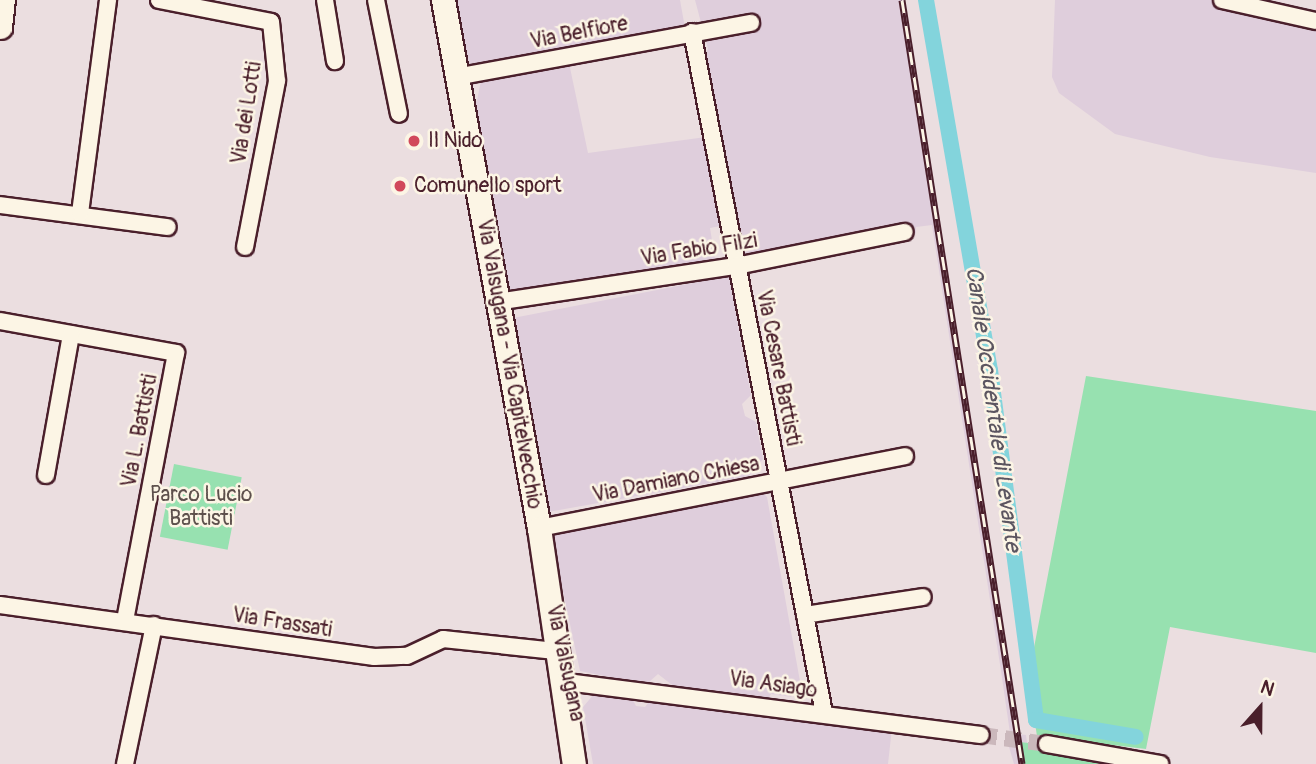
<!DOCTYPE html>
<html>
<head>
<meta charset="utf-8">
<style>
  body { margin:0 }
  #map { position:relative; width:1316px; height:764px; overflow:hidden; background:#ebdee0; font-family:Pangolin,sans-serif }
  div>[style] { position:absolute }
  .built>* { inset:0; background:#dfcedc }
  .green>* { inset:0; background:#97e1b0; transform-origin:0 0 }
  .canal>* { height:16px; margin:-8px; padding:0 8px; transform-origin:8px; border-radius:8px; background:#83d4dc }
  .street-tunnel>* { height:16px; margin-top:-8px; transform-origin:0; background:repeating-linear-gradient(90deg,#cbb8bc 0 16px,transparent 0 24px) }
  .roads { filter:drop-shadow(2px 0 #4a1f2b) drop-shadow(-2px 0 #4a1f2b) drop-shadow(0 2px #4a1f2b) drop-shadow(0 -2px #4a1f2b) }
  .street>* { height:16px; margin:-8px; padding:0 8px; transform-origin:8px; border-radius:8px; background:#fcf5e5 }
  .secondary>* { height:23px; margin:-11.5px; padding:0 11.5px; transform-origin:11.5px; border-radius:11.5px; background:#fcf5e5 }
  .rail>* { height:7px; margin-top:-3.5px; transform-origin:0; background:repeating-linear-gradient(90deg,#fcf5e5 0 13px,#4a1f2b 0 26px); box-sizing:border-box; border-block:2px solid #4a1f2b }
  .dots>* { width:19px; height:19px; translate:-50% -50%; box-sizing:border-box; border:4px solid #fcf5e5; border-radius:50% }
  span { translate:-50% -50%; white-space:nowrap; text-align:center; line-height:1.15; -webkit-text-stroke:5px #fcf5e5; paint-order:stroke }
  .street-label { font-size:21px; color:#4a1f2b }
  .poi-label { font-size:21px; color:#4a1f2b }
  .left { translate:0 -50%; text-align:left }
  .park-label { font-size:21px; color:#5d504c }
  .water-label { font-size:23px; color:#5b5560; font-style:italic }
  .north { position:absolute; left:1225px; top:673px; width:70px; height:70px; -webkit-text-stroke:5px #fcf5e5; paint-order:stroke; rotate:21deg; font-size:19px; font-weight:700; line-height:28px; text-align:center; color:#4a1f2b }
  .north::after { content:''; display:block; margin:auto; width:24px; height:32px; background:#4a1f2b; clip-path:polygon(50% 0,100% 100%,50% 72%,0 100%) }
</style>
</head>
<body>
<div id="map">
  <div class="built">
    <i style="clip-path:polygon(455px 0,680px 0,685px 28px,472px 66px,464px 61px)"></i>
    <i style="clip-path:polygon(695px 0,904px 0,1018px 734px,1026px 735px,1027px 743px,1020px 742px,1023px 764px,1014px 764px,1005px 733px,1010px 733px,1001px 671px,932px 225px,916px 227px,916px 233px,752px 264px,745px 258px,703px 56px,708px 49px)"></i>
    <i style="clip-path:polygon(1055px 0,1215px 0,1316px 29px,1316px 173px,1210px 157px,1115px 134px,1059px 93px,1052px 77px)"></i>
    <i style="clip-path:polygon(569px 63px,588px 153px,706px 137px,720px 226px,710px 228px,715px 259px,720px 262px,509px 299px,472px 102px,477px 101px,481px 80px)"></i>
    <i style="clip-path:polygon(729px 276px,751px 395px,742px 404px,745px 416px,756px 422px,763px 459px,749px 476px,548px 512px,513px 318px)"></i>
    <i style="clip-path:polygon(762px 492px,767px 497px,801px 687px,791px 697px,771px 694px,768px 699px,676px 688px,658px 674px,649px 682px,634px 682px,580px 671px,551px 535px,557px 535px,556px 528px)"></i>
    <i style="clip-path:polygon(594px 694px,632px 698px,636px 706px,645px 707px,649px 702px,892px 728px,888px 764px,593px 764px,583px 707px)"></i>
  </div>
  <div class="green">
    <i style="clip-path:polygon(1086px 376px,1316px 411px,1316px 653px,1170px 627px,1146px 749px,1037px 736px,1028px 679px)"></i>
    <i style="left:174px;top:464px;width:69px;height:74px;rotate:11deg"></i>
    <i style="clip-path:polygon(1020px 742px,1080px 749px,1154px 764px,1023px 764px)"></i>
  </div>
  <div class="canal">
    <i style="left:926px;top:0;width:375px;rotate:80.2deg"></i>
    <i style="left:990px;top:370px;width:353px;rotate:82.5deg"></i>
    <i style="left:1036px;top:720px;width:101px;rotate:9.6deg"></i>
  </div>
  <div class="street-tunnel">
    <i style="left:981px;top:735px;width:67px;rotate:7.8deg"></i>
  </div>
  <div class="roads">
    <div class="street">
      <i style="left:159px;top:0;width:114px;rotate:11.1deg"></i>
      <i style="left:271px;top:22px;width:59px;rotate:84.2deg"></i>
      <i style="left:277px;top:81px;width:169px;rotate:100.9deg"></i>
      <i style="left:325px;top:0;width:62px;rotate:80.7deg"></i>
      <i style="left:376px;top:0;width:116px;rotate:78.6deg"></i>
      <i style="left:1222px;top:0;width:96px;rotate:12.6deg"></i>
      <i style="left:692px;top:32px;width:694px;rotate:79.03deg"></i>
      <i style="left:456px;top:77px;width:300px;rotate:-10.4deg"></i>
      <i style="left:0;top:205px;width:169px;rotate:7.5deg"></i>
      <i style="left:80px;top:213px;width:215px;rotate:-82.5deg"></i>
      <i style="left:497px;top:302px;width:242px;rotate:-8.6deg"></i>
      <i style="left:736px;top:266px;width:172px;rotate:-11.4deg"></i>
      <i style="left:0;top:321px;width:179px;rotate:10.3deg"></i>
      <i style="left:176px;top:353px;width:273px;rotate:100.8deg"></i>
      <i style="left:46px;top:475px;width:143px;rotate:-79.9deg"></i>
      <i style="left:539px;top:528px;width:373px;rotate:-11.1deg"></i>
      <i style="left:0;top:605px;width:378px;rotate:7.9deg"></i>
      <i style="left:374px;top:657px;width:33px;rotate:-2deg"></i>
      <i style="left:407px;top:656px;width:40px;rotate:-25deg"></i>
      <i style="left:443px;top:639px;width:113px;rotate:6.1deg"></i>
      <i style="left:805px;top:615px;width:119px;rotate:-8.7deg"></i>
      <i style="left:559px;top:681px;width:425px;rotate:7.3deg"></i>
      <i style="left:1047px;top:744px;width:115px;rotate:10deg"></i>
      <i style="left:125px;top:764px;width:142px;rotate:-78.2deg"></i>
    </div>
    <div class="secondary">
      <i style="left:443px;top:0;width:537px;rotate:79.7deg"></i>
      <i style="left:539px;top:528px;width:239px;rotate:81.6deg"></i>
      <i style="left:0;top:27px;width:27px;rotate:-84deg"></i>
    </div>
  </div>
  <div class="rail">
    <i style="left:902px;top:0;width:773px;rotate:81.07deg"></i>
  </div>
  <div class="dots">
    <i style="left:414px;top:141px;background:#d1495b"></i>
    <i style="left:400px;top:186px;background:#d1495b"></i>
  </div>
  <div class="street-label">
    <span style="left:579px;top:33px;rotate:-11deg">Via Belfiore</span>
    <span style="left:247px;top:113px;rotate:-81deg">Via dei Lotti</span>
    <span style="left:699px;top:250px;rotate:-9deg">Via Fabio Filzi</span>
    <span style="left:509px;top:364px;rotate:80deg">Via Valsugana - Via Capitelvecchio</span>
    <span style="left:778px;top:368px;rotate:79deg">Via Cesare Battisti</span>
    <span style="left:140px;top:431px;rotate:-79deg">Via L. Battisti</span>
    <span style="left:676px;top:480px;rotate:-11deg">Via Damiano Chiesa</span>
    <span style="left:282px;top:623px;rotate:9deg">Via Frassati</span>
    <span style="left:565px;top:663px;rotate:78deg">Via Valsugana</span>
    <span style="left:773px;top:685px;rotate:8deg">Via Asiago</span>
  </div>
  <div class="poi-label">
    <span class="left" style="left:428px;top:141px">Il Nido</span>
    <span class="left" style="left:414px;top:186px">Comunello sport</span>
  </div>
  <div class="park-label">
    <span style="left:201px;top:507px">Parco Lucio<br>Battisti</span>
  </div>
  <div class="water-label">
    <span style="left:993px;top:409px;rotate:82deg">Canale Occidentale di Levante</span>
  </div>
  <div class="north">N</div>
</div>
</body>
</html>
